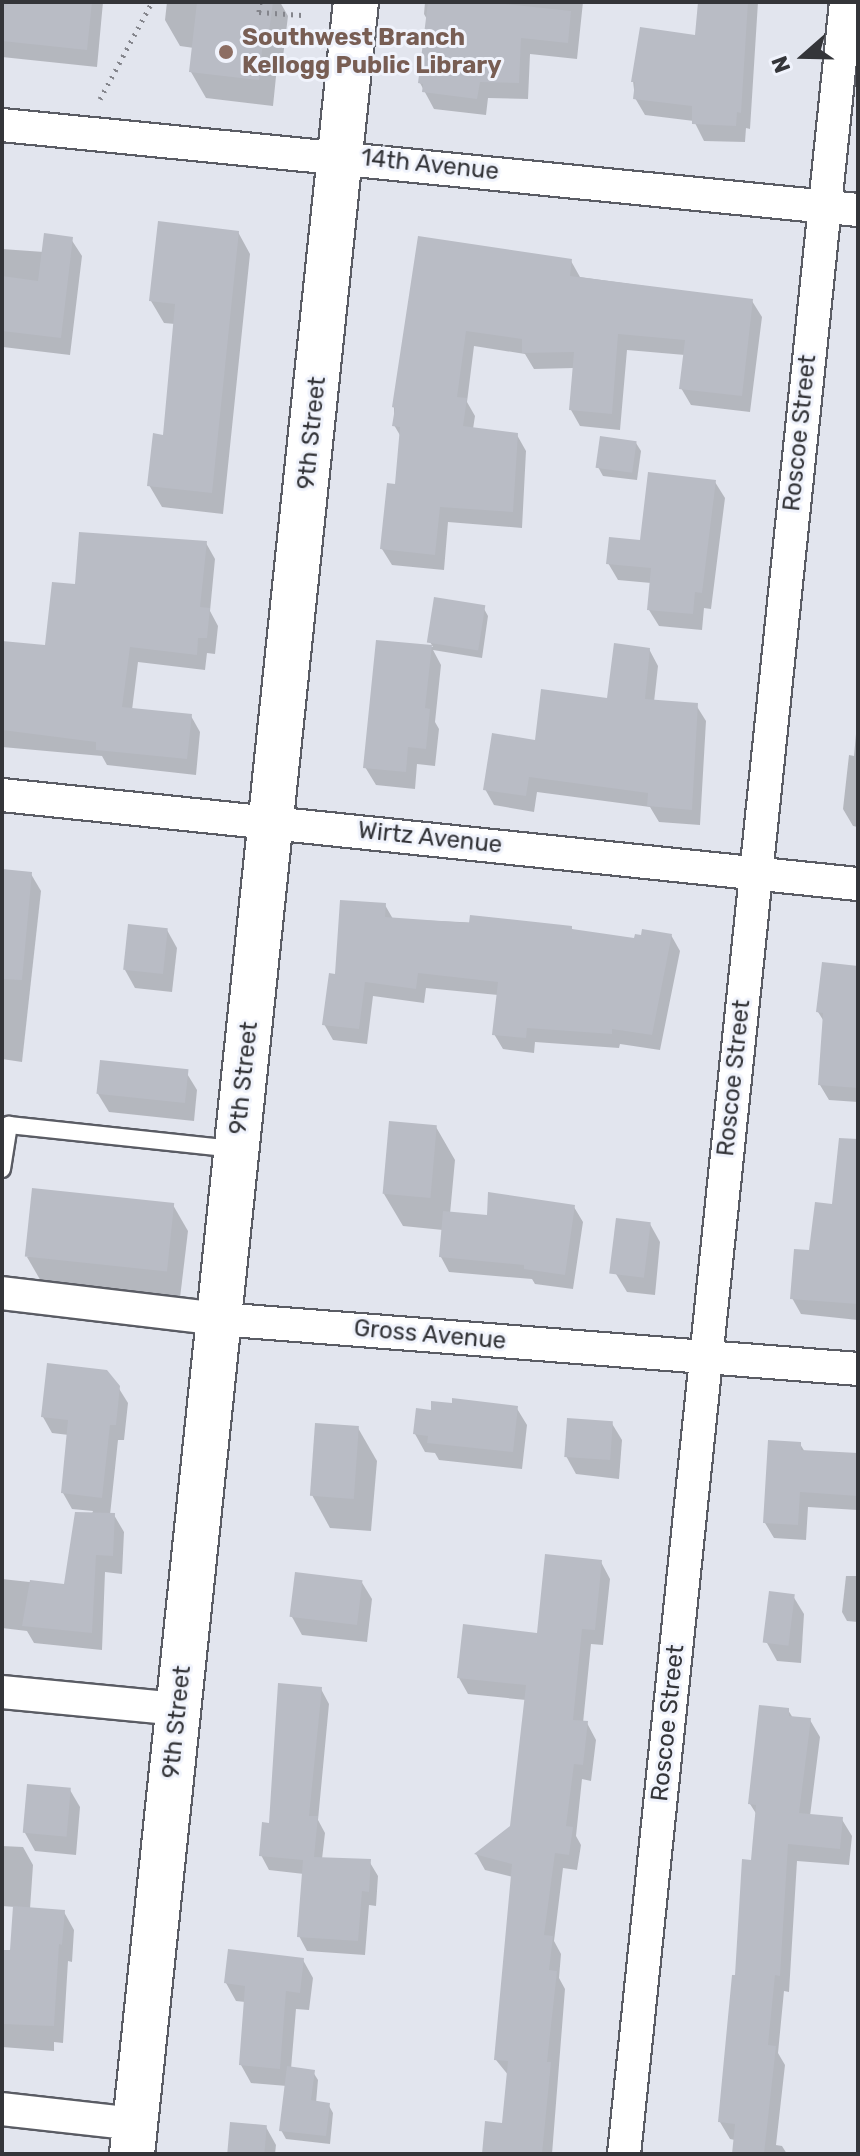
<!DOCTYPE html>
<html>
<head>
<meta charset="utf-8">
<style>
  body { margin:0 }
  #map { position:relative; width:860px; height:2156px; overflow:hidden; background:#e2e5ee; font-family:Rubik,sans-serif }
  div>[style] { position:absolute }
  .shadow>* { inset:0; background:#0003 }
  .building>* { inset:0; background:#b9bcc5; transform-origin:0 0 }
  .path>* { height:5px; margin-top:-2.5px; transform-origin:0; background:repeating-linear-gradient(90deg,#84858c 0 2px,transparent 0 8px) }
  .roads { filter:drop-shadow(2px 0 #5a5c64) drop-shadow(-2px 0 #5a5c64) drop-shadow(0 2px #5a5c64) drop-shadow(0 -2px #5a5c64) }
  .lane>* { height:16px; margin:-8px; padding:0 8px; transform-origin:8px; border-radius:8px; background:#fff }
  .street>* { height:32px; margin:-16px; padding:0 16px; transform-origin:16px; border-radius:16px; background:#fff }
  .secondary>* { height:44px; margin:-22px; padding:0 22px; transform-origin:22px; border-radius:22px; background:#fff }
  .dots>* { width:22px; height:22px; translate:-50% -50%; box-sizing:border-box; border:4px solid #f0f3fc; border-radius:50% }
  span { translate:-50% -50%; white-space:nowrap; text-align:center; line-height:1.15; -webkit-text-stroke:6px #f0f3fc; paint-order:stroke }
  .education-label { font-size:24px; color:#785e54; font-weight:700 }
  .left { translate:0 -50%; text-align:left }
  .street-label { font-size:24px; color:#343539 }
  .frame { position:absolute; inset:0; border:4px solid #343539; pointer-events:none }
  .north { position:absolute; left:764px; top:16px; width:80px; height:80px; -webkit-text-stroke:6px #f0f3fc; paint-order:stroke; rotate:250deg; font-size:22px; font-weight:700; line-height:32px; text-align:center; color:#343539 }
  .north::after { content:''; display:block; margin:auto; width:28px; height:36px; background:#343539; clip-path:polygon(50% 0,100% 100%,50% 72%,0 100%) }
</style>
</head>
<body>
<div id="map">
  <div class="shadow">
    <i style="clip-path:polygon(2px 2px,103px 2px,97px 67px,2px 57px)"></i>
    <i style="clip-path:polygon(167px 2px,280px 2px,288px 16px,283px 57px,278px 57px,273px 106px,206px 98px,191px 72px,194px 48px,180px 46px,165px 20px)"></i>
    <i style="clip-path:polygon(425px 2px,583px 2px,577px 59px,530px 54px,528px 99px,488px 98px,486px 115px,434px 109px,420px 83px,428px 21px,424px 14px)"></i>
    <i style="clip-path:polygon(700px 2px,758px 2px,750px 129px,746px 128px,745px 142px,704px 141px,694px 121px,645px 115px,635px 98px,633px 81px,697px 37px)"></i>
    <i style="clip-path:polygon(238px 232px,250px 254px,223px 514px,162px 507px,149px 485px,164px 437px,175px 324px,164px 323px,151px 301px)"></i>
    <i style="clip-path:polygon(419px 238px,571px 261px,580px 277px,752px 301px,762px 317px,750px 412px,691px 405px,681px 388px,685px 355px,627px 350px,620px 430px,580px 426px,571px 410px,574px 368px,534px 369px,525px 354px,474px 346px,467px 402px,475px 416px,473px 429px,517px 435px,526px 451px,522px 528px,448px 522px,444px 570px,392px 565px,382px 549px,397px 486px,401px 437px,394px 425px,394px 407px)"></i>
    <i style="clip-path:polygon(71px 239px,82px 256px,70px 355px,3px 347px,2px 249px,44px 252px)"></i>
    <i style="clip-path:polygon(636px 443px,641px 451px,637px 480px,603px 476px,598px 467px)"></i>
    <i style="clip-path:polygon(715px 482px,725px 498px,711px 609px,704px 608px,702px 630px,659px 626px,649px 610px,651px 583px,618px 580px,608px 563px,642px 542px)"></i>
    <i style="clip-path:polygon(206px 543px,215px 559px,210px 611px,218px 626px,215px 654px,207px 653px,205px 670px,138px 662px,132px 710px,191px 716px,200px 732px,196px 775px,107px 765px,102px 756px,2px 747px,2px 643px,47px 647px,77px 586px)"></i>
    <i style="clip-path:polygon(483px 607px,488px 616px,482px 658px,433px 650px,441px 665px,435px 722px,439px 729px,435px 766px,417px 764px,415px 789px,376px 785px,365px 767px,378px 642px,433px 647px,430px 642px)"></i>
    <i style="clip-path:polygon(649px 649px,658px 666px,654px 702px,696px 705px,706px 721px,700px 825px,659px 822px,650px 807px,537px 792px,534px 812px,494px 805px,485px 789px,536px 742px,609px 700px)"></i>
    <i style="clip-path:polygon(856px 734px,858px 734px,858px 827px,853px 826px,843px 809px,849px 755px,854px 756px)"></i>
    <i style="clip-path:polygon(2px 871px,31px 874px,41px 891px,22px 1062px,2px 1059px)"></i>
    <i style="clip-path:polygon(385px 905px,393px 919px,571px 927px,574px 932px,636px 941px,671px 935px,680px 951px,660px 1050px,620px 1044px,619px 1048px,535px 1042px,534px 1053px,503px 1049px,494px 1034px,498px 995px,426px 988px,424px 1003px,373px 996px,367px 1044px,333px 1040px,324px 1024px,337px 976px)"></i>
    <i style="clip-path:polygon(167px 930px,177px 948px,172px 992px,135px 988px,125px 970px)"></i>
    <i style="clip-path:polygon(858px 969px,858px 1102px,829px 1100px,820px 1085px,825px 1023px,818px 1012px)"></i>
    <i style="clip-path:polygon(186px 1072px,197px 1090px,194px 1121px,109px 1112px,98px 1094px)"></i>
    <i style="clip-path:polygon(436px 1127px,455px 1160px,450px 1214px,489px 1217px,574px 1207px,583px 1222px,573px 1289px,535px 1284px,532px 1279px,449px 1272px,441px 1257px,443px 1230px,403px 1226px,384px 1194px)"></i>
    <i style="clip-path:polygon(858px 1187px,858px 1320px,801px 1314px,792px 1298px,811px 1252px,834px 1207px)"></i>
    <i style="clip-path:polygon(173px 1205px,188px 1231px,180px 1298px,42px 1283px,27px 1257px)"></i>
    <i style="clip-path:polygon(650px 1224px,660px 1242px,655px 1295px,627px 1292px,616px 1274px)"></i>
    <i style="clip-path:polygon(118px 1387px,128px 1403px,124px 1440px,118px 1440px,110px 1515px,114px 1515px,124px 1532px,122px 1574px,105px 1572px,102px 1650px,34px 1643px,27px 1631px,2px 1628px,2px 1579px,66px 1586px,93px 1511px,72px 1509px,63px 1493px,69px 1435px,52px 1433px,43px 1417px)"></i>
    <i style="clip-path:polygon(516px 1407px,527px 1425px,522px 1469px,439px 1460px,435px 1453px,425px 1452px,415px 1434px,433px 1412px)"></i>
    <i style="clip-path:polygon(611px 1422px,622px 1440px,619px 1479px,576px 1474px,566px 1456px)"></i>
    <i style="clip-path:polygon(358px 1428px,377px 1461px,371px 1531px,330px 1528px,312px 1495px)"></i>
    <i style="clip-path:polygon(800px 1444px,805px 1452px,858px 1454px,858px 1510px,808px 1507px,806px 1540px,774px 1538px,765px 1523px)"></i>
    <i style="clip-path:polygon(601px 1562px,610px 1579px,603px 1645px,591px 1644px,583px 1723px,587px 1723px,596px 1740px,591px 1781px,582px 1779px,576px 1836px,581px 1845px,577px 1870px,563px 1868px,554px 1941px,561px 1954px,559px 1978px,565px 1989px,552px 2154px,484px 2154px,504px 2125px,509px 2076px,496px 2060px,513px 1877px,485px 1870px,476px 1854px,512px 1827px,526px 1700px,468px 1694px,459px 1678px,539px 1635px)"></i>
    <i style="clip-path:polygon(846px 1576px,858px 1576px,858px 1622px,847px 1621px,842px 1612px)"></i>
    <i style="clip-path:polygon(361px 1581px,372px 1599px,367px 1642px,302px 1635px,292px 1617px)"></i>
    <i style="clip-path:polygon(793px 1596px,804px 1614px,801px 1663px,777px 1661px,767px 1643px)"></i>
    <i style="clip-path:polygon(321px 1689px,329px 1704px,318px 1820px,325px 1833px,322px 1859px,369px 1861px,378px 1876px,376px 1906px,369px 1905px,365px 1955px,307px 1951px,299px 1936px,304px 1874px,269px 1870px,261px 1855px)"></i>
    <i style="clip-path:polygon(788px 1710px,793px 1718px,810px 1720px,820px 1737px,810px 1816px,841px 1818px,852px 1836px,849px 1865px,797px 1861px,789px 1992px,784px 1991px,778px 2053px,785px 2065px,776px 2145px,782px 2146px,787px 2154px,734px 2154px,735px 2140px,730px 2139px,720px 2122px,753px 1862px,757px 1815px,750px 1804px)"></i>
    <i style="clip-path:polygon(70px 1790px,80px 1807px,76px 1855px,35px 1851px,25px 1833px)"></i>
    <i style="clip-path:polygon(2px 1846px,23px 1847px,33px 1865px,30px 1909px,64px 1912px,74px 1930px,72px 1962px,68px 1961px,63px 2043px,54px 2042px,54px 2051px,2px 2047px,2px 1952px,11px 1952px,15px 1907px,2px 1906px)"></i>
    <i style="clip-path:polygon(303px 1960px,313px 1978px,309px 2010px,296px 2009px,291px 2069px,313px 2072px,318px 2080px,316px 2103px,328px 2104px,333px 2113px,330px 2144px,286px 2139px,281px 2130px,287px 2086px,251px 2083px,241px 2065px,245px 2002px,236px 2001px,226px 1983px)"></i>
    <i style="clip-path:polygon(266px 2127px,276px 2145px,275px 2154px,229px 2154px)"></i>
  </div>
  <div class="building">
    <i style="clip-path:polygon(2px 2px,92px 2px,87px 50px,2px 41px)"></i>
    <i style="clip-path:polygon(197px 2px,273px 2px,269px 32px,264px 31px,259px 80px,189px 72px)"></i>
    <i style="clip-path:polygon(428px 2px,488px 2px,571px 11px,568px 43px,521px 38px,519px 83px,480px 82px,477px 99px,422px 92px,423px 84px,418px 83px)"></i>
    <i style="clip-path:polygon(698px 2px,748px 2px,741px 113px,737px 112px,736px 126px,692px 124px,692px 106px,633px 99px,635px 82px,631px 82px,640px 27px,695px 35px)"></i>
    <i style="clip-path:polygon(158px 221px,239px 231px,212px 493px,147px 486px,153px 433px,163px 435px,175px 304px,149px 301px)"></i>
    <i style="clip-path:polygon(44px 233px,73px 237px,61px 338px,2px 331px,2px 276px,38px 281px)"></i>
    <i style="clip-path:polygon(418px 236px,572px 259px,570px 276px,753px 299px,742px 396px,679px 389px,685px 340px,618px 334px,612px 414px,569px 410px,574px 352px,522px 353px,522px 339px,466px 331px,457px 397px,467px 398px,463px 426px,518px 433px,513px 512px,440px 507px,435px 555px,380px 549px,387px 483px,395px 484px,400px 427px,392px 426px,395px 408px,392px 407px)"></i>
    <i style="left:600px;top:436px;width:37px;height:32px;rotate:8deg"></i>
    <i style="clip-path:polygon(648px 472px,716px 480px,702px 593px,695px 592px,693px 614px,647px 610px,651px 568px,606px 564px,609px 537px,640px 540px)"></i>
    <i style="clip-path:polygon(79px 532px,207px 541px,200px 607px,210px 608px,207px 638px,198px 638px,197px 655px,130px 647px,122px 707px,192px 714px,187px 759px,96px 750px,96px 742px,2px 730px,2px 641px,45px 645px,52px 582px,75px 584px)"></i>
    <i style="left:434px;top:597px;width:52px;height:46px;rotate:9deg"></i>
    <i style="clip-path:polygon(376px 640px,432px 645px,425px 708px,430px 709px,426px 749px,408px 747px,406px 772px,363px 768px)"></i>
    <i style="clip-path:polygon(614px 643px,650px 648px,645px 699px,698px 703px,692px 810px,647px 806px,648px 793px,529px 777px,526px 796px,483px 790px,492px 733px,535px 740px,541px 689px,607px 698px)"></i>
    <i style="clip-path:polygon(2px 869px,32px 872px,22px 980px,2px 979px)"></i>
    <i style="clip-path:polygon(340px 900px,386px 903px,385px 917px,469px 923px,470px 915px,572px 926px,572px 929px,634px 938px,635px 934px,641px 935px,642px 929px,672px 934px,652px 1035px,612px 1029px,612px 1034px,527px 1028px,526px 1038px,492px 1035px,498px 982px,418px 973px,416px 989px,365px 982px,359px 1029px,322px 1025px,329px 973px,335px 974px)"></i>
    <i style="left:128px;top:924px;width:40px;height:46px;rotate:6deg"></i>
    <i style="clip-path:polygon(822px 962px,858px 966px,858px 1088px,818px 1085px,823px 1013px,816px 1012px)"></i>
    <i style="left:100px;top:1060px;width:89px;height:34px;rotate:6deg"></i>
    <i style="left:389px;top:1121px;width:48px;height:73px;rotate:5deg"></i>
    <i style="clip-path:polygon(839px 1138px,858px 1139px,858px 1304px,790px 1299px,794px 1249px,809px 1250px,815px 1202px,832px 1204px)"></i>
    <i style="left:32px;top:1188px;width:143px;height:69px;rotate:6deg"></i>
    <i style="clip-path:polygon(488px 1192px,575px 1205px,565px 1275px,524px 1269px,524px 1265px,439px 1257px,443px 1211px,487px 1215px)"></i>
    <i style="left:616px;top:1218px;width:35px;height:56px;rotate:7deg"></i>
    <i style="clip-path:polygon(47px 1363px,107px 1370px,120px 1386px,116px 1425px,110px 1425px,102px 1498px,61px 1493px,68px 1420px,41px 1417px)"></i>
    <i style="clip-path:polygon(452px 1398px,518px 1406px,513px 1452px,427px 1443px,428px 1436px,413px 1434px,416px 1408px,431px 1410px,431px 1401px,452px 1403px)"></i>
    <i style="left:567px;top:1418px;width:46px;height:39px;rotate:4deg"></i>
    <i style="left:315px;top:1423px;width:44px;height:73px;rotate:4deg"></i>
    <i style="clip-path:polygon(768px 1440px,801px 1442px,801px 1450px,858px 1453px,858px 1496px,800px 1492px,798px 1525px,763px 1523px)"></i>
    <i style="clip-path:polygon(75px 1512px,115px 1513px,113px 1556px,96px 1555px,92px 1633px,22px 1626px,30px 1580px,64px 1584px)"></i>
    <i style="clip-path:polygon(545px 1554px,602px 1560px,595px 1630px,582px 1629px,573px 1720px,588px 1721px,583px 1765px,574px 1764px,566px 1826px,573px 1827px,569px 1855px,555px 1853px,544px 1935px,553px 1936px,549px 1970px,557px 1971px,547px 2062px,551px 2062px,542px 2154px,482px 2154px,485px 2121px,502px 2123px,508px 2061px,494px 2060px,512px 1864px,474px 1854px,510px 1826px,526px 1685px,457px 1678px,463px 1624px,537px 1633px)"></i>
    <i style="left:295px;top:1572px;width:68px;height:45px;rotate:7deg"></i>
    <i style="left:769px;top:1591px;width:26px;height:52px;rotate:7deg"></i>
    <i style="clip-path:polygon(278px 1683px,322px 1687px,309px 1816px,318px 1816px,314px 1857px,371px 1859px,369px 1892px,362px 1891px,358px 1941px,297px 1937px,303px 1860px,259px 1856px,262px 1822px,269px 1823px)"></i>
    <i style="clip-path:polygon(759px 1705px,789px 1708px,789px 1716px,811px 1718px,799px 1813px,843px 1817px,840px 1849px,788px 1844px,780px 1976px,775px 1975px,768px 2045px,776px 2046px,764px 2154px,732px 2154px,735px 2124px,718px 2122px,732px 1975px,735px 1975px,742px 1859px,751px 1860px,756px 1805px,748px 1804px)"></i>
    <i style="left:27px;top:1784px;width:44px;height:49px;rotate:5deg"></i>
    <i style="clip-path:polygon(13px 1906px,65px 1910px,62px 1945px,59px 1944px,54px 2026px,2px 2024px,2px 1950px,10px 1950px)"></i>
    <i style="clip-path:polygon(228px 1949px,304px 1958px,300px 1993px,286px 1991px,280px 2069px,239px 2065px,245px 1986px,224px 1983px)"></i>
    <i style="clip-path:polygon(287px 2066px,315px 2070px,311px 2100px,330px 2103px,326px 2136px,279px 2131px)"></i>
    <i style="left:230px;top:2122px;width:37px;height:32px;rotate:5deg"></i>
  </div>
  <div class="path">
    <i style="left:260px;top:2px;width:10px;rotate:96deg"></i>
    <i style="left:259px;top:12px;width:43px;rotate:4deg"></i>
    <i style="left:100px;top:99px;width:110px;rotate:-61.8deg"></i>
  </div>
  <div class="roads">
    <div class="lane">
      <i style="left:2px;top:1169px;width:45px;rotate:-81deg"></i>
      <i style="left:9px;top:1125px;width:225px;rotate:6.1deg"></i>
    </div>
    <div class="street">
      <i style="left:2px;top:125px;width:860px;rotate:5.67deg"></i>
      <i style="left:2px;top:795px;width:861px;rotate:5.94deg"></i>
      <i style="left:2px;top:1293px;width:219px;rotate:6.8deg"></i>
      <i style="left:219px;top:1319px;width:641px;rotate:4.47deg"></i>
      <i style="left:2px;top:1692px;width:178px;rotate:5.5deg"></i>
      <i style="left:2px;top:2109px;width:135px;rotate:6.4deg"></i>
      <i style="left:624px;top:2154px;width:2163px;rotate:-84.11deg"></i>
    </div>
    <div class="secondary">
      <i style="left:132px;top:2154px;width:2164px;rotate:-84.06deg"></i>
    </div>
  </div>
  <div class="dots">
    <i style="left:226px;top:52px;background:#8d6e63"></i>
  </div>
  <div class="education-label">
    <span class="left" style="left:242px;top:52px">Southwest Branch<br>Kellogg Public Library</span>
  </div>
  <div class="street-label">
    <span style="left:430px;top:165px;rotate:6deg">14th Avenue</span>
    <span style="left:312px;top:433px;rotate:-84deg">9th Street</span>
    <span style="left:800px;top:433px;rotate:-84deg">Roscoe Street</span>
    <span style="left:430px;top:838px;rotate:6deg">Wirtz Avenue</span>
    <span style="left:244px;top:1078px;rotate:-84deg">9th Street</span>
    <span style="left:734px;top:1078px;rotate:-84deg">Roscoe Street</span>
    <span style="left:430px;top:1335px;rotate:5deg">Gross Avenue</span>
    <span style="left:177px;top:1722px;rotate:-84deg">9th Street</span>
    <span style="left:668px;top:1723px;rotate:-84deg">Roscoe Street</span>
  </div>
  <div class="frame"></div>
  <div class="north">N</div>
</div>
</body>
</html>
